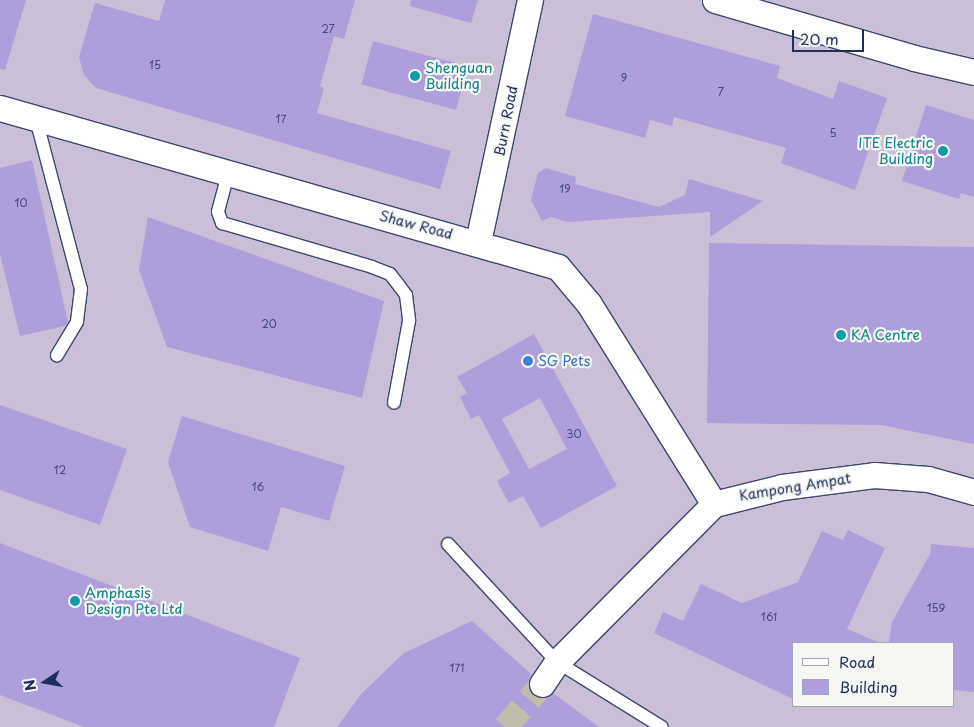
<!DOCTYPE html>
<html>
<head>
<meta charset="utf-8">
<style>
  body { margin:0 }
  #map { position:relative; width:974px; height:727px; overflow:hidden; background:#ecdfbd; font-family:"Playpen Sans",sans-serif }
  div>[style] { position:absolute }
  .industrial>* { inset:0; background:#cabfd7 }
  .building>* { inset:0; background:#af9edc; transform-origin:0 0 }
  .minor-tunnel>* { height:25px; margin-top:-12.5px; transform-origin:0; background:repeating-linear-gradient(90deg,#c2bcaa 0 25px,transparent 0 37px) }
  .roads { filter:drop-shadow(1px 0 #3a496c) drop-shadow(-1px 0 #3a496c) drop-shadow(0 1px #3a496c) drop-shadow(0 -1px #3a496c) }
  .service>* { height:12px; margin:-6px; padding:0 6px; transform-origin:6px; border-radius:6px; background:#fff }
  .minor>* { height:25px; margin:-12.5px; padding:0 12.5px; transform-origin:12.5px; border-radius:12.5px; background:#fff }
  .dots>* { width:14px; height:14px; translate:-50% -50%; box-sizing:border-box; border:2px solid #f6f6f2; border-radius:50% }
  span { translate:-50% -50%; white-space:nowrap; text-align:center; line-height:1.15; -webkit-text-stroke:4.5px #f6f6f2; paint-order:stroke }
  .number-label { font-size:11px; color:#404b7e }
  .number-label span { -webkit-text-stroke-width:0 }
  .culture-label { font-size:14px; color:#0d838f }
  .left { translate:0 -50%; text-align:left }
  .right { translate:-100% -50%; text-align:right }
  .street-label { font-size:14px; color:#1b2f5e }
  .shop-label { font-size:14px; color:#366cbe }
  .legend { position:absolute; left:792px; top:642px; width:162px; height:65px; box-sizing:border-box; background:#f6f6f2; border:1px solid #9ea6b7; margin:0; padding:6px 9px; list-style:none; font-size:15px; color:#1b2f5e }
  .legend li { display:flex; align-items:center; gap:10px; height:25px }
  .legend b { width:25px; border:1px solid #9ea6b7 }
  .north { position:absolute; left:20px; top:657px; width:50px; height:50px; -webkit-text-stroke:4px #f6f6f2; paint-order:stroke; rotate:258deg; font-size:14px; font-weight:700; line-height:20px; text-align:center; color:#1b2f5e }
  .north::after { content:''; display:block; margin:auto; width:18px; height:22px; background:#1b2f5e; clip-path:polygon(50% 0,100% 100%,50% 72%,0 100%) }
  .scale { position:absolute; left:792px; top:30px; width:72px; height:22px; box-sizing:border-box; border:2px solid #1b2f5e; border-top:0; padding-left:6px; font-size:15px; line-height:18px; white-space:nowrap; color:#1b2f5e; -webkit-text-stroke:4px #f6f6f2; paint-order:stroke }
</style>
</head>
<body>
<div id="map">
  <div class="industrial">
    <i style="clip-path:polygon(evenodd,0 0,974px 0,974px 727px,0 727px,0 0,793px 643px,953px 643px,953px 706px,793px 706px,793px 643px)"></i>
  </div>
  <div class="building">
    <i style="clip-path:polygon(0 0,26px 0,5px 70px,0 69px)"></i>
    <i style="clip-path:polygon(165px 0,355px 0,344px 39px,334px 36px,320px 86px,324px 88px,317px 113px,451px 151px,440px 189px,96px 88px,84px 75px,79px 57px,95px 3px,159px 21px)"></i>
    <i style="clip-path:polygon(411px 0,478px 0,471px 23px,410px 6px)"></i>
    <i style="clip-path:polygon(593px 14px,780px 66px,777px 78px,833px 99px,839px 81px,887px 98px,855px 190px,781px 163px,786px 148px,674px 117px,672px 126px,650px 120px,645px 138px,565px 116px)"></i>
    <i style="left:373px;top:41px;width:98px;height:45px;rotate:15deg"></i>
    <i style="clip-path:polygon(926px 105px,974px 120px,974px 197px,961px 193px,959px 199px,902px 181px)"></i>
    <i style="clip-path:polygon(32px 160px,68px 322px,65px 326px,20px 336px,0 254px,0 168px)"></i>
    <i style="clip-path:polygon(546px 168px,576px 177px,575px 184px,659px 207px,685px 195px,689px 179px,763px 201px,710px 237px,710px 212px,568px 222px,551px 217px,542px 221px,531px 200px,538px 173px)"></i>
    <i style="clip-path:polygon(148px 217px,384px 301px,362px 398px,167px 347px,139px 270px)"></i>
    <i style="clip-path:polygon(709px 243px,974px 247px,974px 444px,881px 425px,707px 423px)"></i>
    <i style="clip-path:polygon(evenodd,534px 334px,617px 486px,541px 528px,523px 496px,509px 503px,497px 481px,510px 473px,479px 415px,471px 419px,460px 397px,467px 393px,457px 377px,534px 334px,540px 398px,567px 449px,529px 469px,502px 419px,540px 398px)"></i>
    <i style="clip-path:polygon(0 405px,127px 449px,100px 525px,0 490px)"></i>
    <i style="clip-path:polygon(182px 416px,345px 466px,329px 521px,281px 507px,268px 551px,190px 527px,168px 462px)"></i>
    <i style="clip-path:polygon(848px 530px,885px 548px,847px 629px,880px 643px,793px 643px,793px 699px,654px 633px,663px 612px,683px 621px,701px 584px,742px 603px,798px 582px,822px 531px,843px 540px)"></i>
    <i style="clip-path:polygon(0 543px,300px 658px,274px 727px,84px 727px,0 695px)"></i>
    <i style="clip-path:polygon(931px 544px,974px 548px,974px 692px,953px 690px,953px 643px,889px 643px,892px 622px,930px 554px)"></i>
    <i style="clip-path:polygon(472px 621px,531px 674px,528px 683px,534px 696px,541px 698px,553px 693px,599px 727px,337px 727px,362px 693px,404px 653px)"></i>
  </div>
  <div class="minor-tunnel">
    <i style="left:505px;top:727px;width:57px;rotate:-49.3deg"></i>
  </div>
  <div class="roads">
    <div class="service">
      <i style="left:36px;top:119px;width:176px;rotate:75.2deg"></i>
      <i style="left:81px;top:289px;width:33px;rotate:97deg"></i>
      <i style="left:77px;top:322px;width:39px;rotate:121deg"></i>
      <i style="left:228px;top:174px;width:39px;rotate:105deg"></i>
      <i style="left:218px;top:212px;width:12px;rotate:70deg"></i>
      <i style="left:222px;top:223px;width:156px;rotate:16.3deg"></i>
      <i style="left:372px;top:267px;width:19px;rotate:21deg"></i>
      <i style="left:390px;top:274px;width:16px;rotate:52deg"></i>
      <i style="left:400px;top:287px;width:10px;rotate:53deg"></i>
      <i style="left:406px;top:295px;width:26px;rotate:83deg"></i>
      <i style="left:409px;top:321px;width:83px;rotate:100.4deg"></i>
      <i style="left:448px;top:544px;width:161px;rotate:47.3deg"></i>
      <i style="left:557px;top:662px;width:123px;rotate:31.8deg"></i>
    </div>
    <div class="minor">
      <i style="left:715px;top:0;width:207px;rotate:16.2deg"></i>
      <i style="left:914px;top:58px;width:62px;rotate:13.1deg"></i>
      <i style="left:0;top:108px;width:580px;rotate:15.9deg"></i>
      <i style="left:558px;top:267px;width:48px;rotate:50deg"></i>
      <i style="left:589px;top:304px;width:236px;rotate:58deg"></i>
      <i style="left:478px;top:242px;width:248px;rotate:-77.9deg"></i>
      <i style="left:542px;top:684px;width:27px;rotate:-56deg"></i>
      <i style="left:557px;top:662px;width:223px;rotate:-45.2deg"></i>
      <i style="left:714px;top:504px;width:70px;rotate:-14deg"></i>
      <i style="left:782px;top:487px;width:93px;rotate:-7.4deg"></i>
      <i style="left:874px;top:475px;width:54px;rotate:4.2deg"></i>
      <i style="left:928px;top:479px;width:48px;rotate:15.8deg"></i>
    </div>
  </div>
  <div class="dots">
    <i style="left:415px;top:76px;background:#0f9aa8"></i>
    <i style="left:943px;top:151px;background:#0f9aa8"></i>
    <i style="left:841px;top:335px;background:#0f9aa8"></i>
    <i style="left:528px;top:361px;background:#3f7fe0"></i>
    <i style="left:75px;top:601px;background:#0f9aa8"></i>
  </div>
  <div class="number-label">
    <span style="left:328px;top:29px">27</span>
    <span style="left:155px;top:65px">15</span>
    <span style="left:624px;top:78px">9</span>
    <span style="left:721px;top:92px">7</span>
    <span style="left:281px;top:119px">17</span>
    <span style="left:833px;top:133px">5</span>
    <span style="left:565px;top:189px">19</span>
    <span style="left:21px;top:203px">10</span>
    <span style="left:269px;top:324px">20</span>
    <span style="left:574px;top:434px">30</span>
    <span style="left:60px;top:470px">12</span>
    <span style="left:258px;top:487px">16</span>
    <span style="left:936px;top:608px">159</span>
    <span style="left:769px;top:617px">161</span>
    <span style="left:457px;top:668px">171</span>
  </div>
  <div class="culture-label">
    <span class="left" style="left:425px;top:76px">Shenguan<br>Building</span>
    <span class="right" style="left:933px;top:151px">ITE Electric<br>Building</span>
    <span class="left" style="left:851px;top:335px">KA Centre</span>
    <span class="left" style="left:85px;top:601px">Amphasis<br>Design Pte Ltd</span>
  </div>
  <div class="street-label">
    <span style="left:506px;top:121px;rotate:-79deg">Burn Road</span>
    <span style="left:416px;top:225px;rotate:15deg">Shaw Road</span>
    <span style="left:795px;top:487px;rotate:-9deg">Kampong Ampat</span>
  </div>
  <div class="shop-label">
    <span class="left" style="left:538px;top:361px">SG Pets</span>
  </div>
  <ul class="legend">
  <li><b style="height:6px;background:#fff"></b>Road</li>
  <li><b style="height:14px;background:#af9edc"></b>Building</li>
  </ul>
  <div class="north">N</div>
  <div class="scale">20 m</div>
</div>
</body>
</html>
